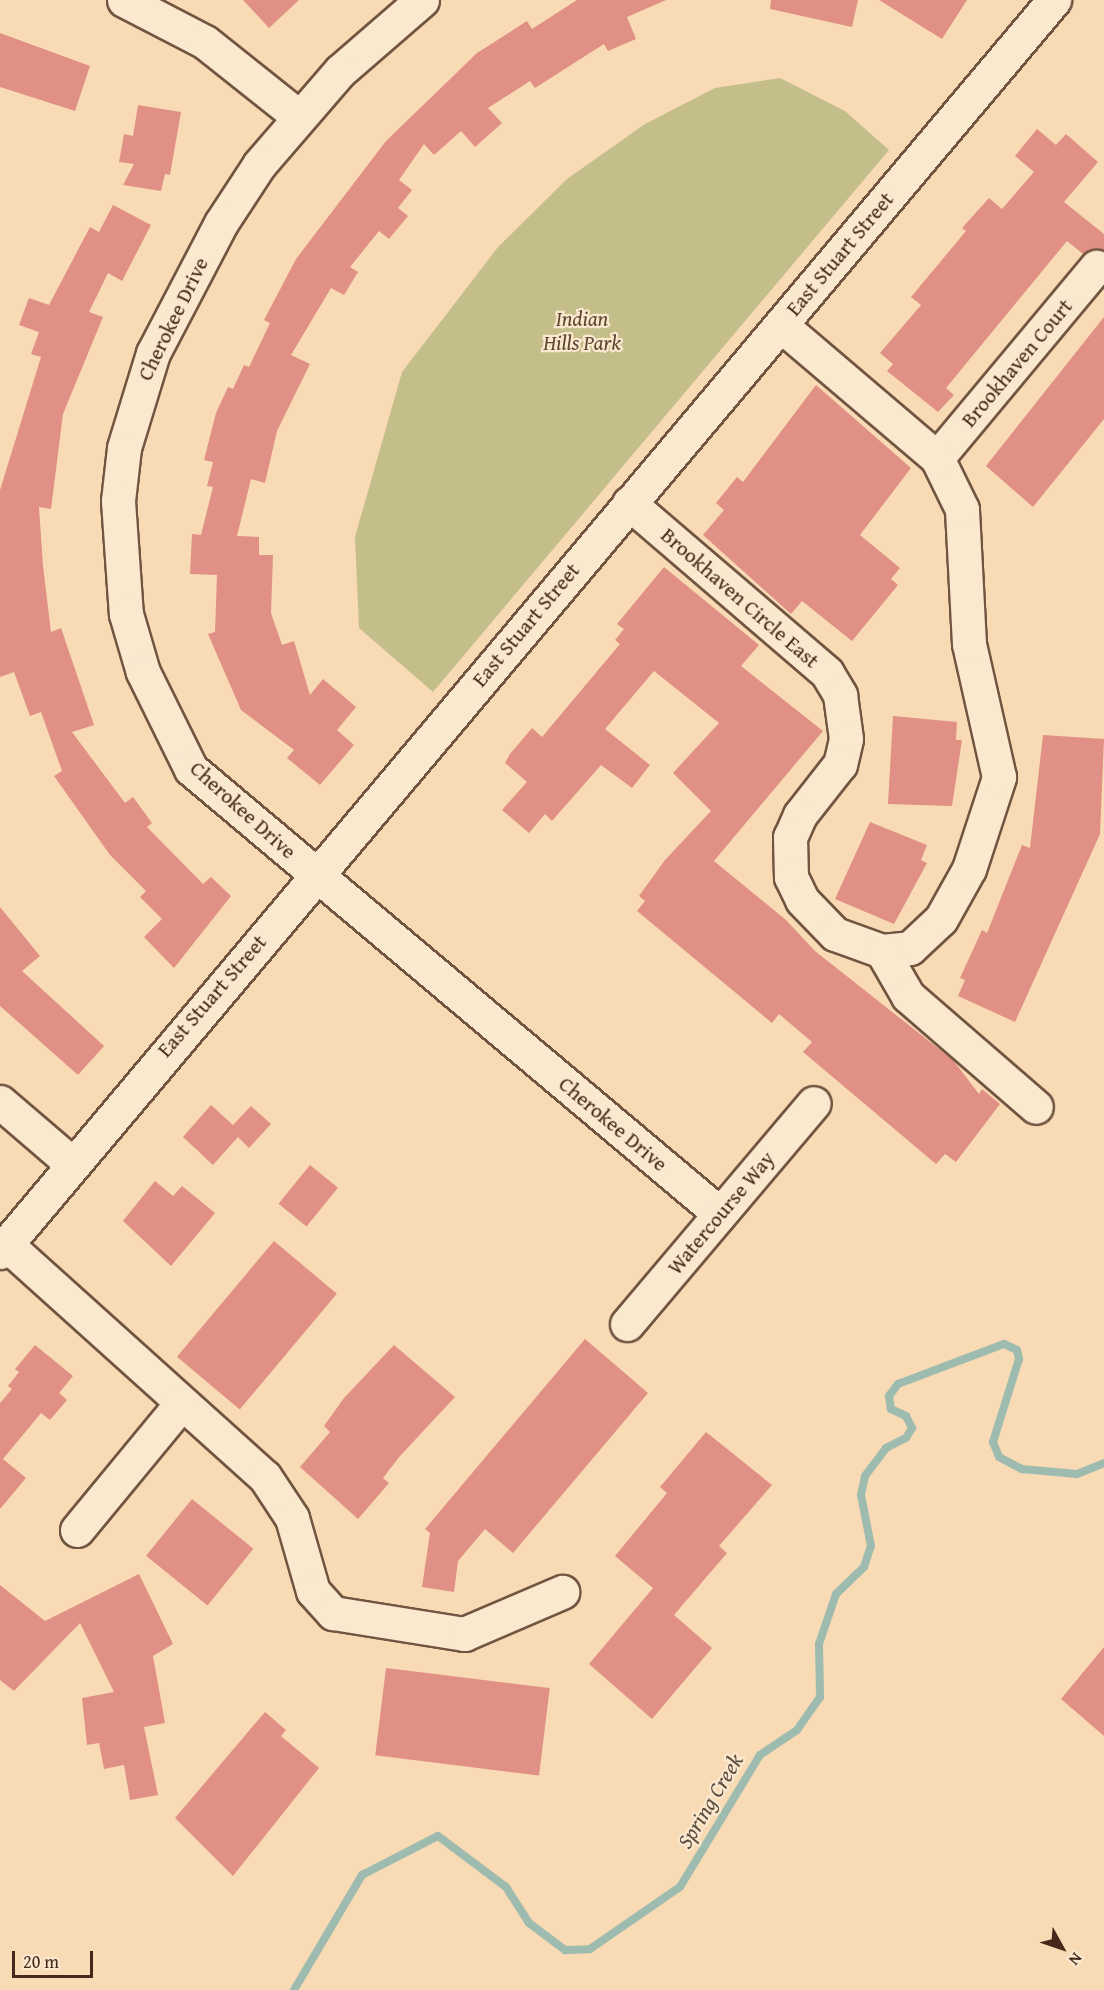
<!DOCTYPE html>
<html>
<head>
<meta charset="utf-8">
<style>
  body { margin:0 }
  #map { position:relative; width:1104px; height:1990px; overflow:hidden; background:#f8dbb5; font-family:"Gentium Book Plus",serif }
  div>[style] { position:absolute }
  .green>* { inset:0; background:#c3be8a }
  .stream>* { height:8px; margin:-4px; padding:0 4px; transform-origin:4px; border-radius:4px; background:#9dbbae }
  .building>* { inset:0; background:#e09085; transform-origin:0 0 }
  .roads { filter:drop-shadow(2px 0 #725541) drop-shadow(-2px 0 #725541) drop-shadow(0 2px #725541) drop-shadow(0 -2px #725541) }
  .minor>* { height:33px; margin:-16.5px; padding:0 16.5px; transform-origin:16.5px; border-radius:16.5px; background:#fae8cf }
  span { translate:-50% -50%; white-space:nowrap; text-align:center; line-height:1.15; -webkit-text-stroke:4.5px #fae8cf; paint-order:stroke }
  .street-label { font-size:21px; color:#46281a }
  .park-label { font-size:21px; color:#5f4630; font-style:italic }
  .water-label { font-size:22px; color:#5c4d3f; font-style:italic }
  .north { position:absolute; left:1032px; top:1918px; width:60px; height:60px; -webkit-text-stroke:4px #fae8cf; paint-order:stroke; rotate:130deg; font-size:16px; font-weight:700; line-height:24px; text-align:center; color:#46281a }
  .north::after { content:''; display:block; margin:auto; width:21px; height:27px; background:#46281a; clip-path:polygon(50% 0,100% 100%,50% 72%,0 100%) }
  .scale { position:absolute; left:12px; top:1951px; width:81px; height:27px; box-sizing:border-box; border:3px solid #46281a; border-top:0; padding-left:8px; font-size:18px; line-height:21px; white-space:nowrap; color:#46281a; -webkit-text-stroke:4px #fae8cf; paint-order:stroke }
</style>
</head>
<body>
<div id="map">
  <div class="green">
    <i style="clip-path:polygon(780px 78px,845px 111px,889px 150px,433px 692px,359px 628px,355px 537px,402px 372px,498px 247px,567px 179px,645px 124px,715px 88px)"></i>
  </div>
  <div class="stream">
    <i style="left:294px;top:1990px;width:134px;rotate:-59.4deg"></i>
    <i style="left:362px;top:1875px;width:85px;rotate:-27.2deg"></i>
    <i style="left:438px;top:1836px;width:85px;rotate:36.9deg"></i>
    <i style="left:506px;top:1887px;width:43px;rotate:57.4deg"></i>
    <i style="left:529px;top:1923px;width:45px;rotate:36.9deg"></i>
    <i style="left:565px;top:1950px;width:25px;rotate:-2deg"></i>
    <i style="left:590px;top:1949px;width:109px;rotate:-34.6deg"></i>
    <i style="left:680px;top:1887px;width:154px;rotate:-58.8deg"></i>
    <i style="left:760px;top:1755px;width:45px;rotate:-34deg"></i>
    <i style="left:797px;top:1730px;width:40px;rotate:-55.1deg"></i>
    <i style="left:820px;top:1697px;width:53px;rotate:-91.1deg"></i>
    <i style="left:819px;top:1644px;width:53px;rotate:-71.2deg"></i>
    <i style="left:836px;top:1594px;width:39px;rotate:-44deg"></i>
    <i style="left:864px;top:1567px;width:22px;rotate:-72deg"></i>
    <i style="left:871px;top:1546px;width:52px;rotate:-101.1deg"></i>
    <i style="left:861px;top:1495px;width:19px;rotate:-78deg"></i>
    <i style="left:865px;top:1476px;width:35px;rotate:-53deg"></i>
    <i style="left:886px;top:1448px;width:22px;rotate:-27deg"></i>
    <i style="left:906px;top:1438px;width:12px;rotate:-59deg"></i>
    <i style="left:912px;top:1428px;width:13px;rotate:-117deg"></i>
    <i style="left:906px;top:1416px;width:17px;rotate:-155deg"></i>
    <i style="left:891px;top:1409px;width:13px;rotate:-99deg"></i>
    <i style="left:889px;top:1396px;width:15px;rotate:-53deg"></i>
    <i style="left:898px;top:1384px;width:113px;rotate:-20.7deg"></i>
    <i style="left:1004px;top:1344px;width:14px;rotate:25deg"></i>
    <i style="left:1017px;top:1350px;width:9px;rotate:77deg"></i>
    <i style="left:1019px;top:1359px;width:87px;rotate:107.4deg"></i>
    <i style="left:993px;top:1442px;width:16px;rotate:68deg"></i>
    <i style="left:999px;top:1457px;width:26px;rotate:28deg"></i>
    <i style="left:1022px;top:1469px;width:55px;rotate:5.2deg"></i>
    <i style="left:1077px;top:1474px;width:29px;rotate:-22deg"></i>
  </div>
  <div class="building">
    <i style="clip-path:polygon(243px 0,299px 0,269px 28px)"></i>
    <i style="clip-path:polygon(577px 0,666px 0,627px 17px,636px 39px,608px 51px,604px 44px,535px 88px,530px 81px,488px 108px,502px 123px,475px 147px,461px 131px,434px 155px,424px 144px,399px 180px,412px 190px,398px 208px,408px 216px,389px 239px,379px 231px,350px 267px,358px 272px,344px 295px,331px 288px,291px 355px,310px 364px,277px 431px,265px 483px,251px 479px,237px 536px,259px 537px,259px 555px,273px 555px,271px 613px,282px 645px,294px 641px,310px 695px,323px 679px,356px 707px,337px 730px,354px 745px,320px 785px,287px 758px,294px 750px,241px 710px,208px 634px,215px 632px,217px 575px,190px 574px,192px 534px,201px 535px,213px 487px,207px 486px,213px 462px,204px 460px,216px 413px,228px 387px,233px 389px,244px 365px,249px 367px,270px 323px,264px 320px,296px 259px,386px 141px,477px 53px,527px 21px,532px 29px)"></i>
    <i style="clip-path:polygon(771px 0,858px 0,852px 27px,770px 9px)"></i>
    <i style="clip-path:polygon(879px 0,967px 0,942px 39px)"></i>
    <i style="clip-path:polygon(0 33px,90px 66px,75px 111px,0 87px)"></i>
    <i style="clip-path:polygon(138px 105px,181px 112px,170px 175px,165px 174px,161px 191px,123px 185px,134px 164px,119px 162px,124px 134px,133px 136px)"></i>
    <i style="clip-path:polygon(1037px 129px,1056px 145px,1066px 134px,1098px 162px,1064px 202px,1104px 234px,1104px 251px,1083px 254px,1067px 241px,946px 388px,954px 395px,938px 412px,887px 371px,893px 364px,880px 353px,921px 305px,911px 297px,966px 231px,962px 228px,989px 198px,1002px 209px,1034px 172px,1015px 156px)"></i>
    <i style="clip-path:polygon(113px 205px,151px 225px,122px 281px,108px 273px,89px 312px,103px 317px,63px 414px,51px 509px,39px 507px,43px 566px,51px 632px,61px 628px,94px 725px,72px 732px,125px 803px,133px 797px,152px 823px,147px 827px,203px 884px,211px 877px,231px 896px,174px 968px,144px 937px,162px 919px,140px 897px,146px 891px,110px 855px,54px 776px,62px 771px,41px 712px,30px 716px,14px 672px,0 677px,0 490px,41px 357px,31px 354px,39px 332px,19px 325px,29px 298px,49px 305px,90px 227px,99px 232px)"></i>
    <i style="clip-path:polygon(1104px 317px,1104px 419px,1033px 507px,986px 466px)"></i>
    <i style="clip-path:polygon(816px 385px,911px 468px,860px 535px,900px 568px,891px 579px,898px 585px,852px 641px,802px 601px,791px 614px,703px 535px,724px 510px,716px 503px,737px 477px,743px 482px)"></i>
    <i style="clip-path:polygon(664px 567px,759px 645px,741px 666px,823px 731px,714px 861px,786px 920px,815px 951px,953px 1060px,979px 1094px,982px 1089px,1000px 1104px,956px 1162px,945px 1154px,936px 1164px,803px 1052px,812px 1042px,779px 1014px,772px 1023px,637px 911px,645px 901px,639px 896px,665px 860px,711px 811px,673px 773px,719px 723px,654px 671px,605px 729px,650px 765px,632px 788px,601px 765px,552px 821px,545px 814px,529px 833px,502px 810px,527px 782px,505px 763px,510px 754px,532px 728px,542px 737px,620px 644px,615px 640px,624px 629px,617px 624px)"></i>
    <i style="clip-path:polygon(893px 716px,957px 722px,956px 740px,962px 740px,952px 806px,888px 804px)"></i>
    <i style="clip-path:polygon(1043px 735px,1104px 739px,1100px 834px,1015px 1022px,958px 996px,965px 980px,960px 978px,982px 930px,987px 933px,1022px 845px,1030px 848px)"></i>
    <i style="clip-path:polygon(870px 822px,927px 845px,921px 860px,927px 863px,894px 924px,835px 899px)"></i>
    <i style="clip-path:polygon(0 907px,40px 956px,22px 971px,104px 1046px,78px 1075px,0 1006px)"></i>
    <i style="clip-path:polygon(211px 1105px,233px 1125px,251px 1106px,271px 1124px,249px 1148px,238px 1137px,213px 1165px,183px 1137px)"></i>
    <i style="left:310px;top:1165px;width:36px;height:50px;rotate:39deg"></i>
    <i style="clip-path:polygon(155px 1181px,173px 1196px,182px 1186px,215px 1213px,171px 1266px,123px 1221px)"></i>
    <i style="left:274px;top:1241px;width:82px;height:151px;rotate:40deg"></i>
    <i style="clip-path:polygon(585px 1339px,648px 1393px,513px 1553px,485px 1529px,458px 1561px,454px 1592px,422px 1587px,430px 1533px,425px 1529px)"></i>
    <i style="clip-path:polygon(35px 1345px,73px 1376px,59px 1393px,67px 1400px,50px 1420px,41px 1413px,3px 1459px,26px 1478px,0 1509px,0 1403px,12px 1389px,8px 1386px,19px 1372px,15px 1369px)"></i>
    <i style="clip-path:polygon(394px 1345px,455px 1397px,400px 1456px,383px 1478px,389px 1483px,358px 1519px,300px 1467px,330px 1432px,324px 1426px,344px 1398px)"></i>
    <i style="clip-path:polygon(706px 1432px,772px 1485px,719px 1546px,727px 1553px,674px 1615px,712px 1648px,652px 1719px,589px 1664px,653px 1588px,615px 1556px,667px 1493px,660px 1487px)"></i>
    <i style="left:192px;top:1499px;width:79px;height:73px;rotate:39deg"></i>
    <i style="clip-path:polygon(139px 1574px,173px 1644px,153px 1656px,165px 1723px,144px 1727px,158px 1795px,130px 1800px,124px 1765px,104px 1769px,99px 1743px,87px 1745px,82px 1698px,114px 1692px,80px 1623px,14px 1691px,0 1680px,0 1585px,45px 1621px)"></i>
    <i style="clip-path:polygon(1104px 1647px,1104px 1736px,1061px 1699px)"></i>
    <i style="left:386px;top:1668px;width:165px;height:88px;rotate:7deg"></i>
    <i style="clip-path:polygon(265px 1712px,286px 1730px,281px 1736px,319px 1768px,233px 1876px,175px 1818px)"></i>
  </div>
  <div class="roads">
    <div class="minor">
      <i style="left:124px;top:0;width:91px;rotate:27.4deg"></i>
      <i style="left:205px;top:42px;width:119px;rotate:38.5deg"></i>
      <i style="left:422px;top:0;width:108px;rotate:139.1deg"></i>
      <i style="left:340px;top:71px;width:124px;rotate:130.8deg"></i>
      <i style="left:259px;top:165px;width:69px;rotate:123.2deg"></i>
      <i style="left:221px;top:223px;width:147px;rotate:117.6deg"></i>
      <i style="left:153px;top:353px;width:99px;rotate:107deg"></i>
      <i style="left:124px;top:448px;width:53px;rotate:96.5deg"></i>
      <i style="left:118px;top:501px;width:113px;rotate:86deg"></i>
      <i style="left:126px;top:614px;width:60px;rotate:73.7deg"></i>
      <i style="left:143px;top:672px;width:108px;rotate:63.7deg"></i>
      <i style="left:191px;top:769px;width:691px;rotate:40.07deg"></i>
      <i style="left:937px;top:458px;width:249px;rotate:-50.2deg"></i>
      <i style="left:629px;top:503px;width:261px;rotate:40.6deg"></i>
      <i style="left:827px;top:673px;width:26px;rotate:59deg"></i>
      <i style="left:840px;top:695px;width:44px;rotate:82.2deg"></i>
      <i style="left:846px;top:739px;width:26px;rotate:103deg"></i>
      <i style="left:840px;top:764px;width:65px;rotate:128.1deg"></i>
      <i style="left:800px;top:815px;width:24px;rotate:114deg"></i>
      <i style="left:790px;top:837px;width:40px;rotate:88.6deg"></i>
      <i style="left:791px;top:877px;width:25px;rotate:64deg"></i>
      <i style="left:802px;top:900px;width:47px;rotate:45.9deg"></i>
      <i style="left:835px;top:934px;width:50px;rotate:19.9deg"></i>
      <i style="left:882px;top:951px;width:28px;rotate:-6deg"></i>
      <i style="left:910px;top:948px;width:42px;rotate:-43.1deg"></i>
      <i style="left:941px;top:919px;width:57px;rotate:-60.8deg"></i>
      <i style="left:969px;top:869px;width:97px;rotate:-71.9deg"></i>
      <i style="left:999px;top:777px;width:136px;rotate:-102.7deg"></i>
      <i style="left:969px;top:644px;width:135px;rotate:-93deg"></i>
      <i style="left:962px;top:509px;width:57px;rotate:-116.1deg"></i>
      <i style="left:937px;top:458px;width:205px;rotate:-139.6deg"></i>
      <i style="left:882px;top:951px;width:52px;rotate:60deg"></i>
      <i style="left:908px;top:996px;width:169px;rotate:40.9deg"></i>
      <i style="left:0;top:1102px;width:92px;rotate:40.6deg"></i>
      <i style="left:6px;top:1244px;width:348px;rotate:42deg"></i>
      <i style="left:265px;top:1477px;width:49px;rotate:56.6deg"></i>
      <i style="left:292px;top:1518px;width:76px;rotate:74deg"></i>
      <i style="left:313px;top:1591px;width:30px;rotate:48deg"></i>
      <i style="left:333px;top:1613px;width:133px;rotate:9.1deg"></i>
      <i style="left:464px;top:1634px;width:107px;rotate:-23.2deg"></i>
      <i style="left:0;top:1252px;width:1637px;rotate:-49.91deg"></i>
      <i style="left:627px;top:1324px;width:289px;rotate:-49.8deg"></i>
      <i style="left:77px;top:1530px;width:163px;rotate:-50.5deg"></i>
    </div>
  </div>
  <div class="street-label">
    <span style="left:840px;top:254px;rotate:-50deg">East Stuart Street</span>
    <span style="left:173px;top:319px;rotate:-64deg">Cherokee Drive</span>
    <span style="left:1017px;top:363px;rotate:-50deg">Brookhaven Court</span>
    <span style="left:740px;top:598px;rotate:41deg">Brookhaven Circle East</span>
    <span style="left:526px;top:625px;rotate:-50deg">East Stuart Street</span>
    <span style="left:243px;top:810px;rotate:42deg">Cherokee Drive</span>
    <span style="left:212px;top:996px;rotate:-49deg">East Stuart Street</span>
    <span style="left:613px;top:1124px;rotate:40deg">Cherokee Drive</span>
    <span style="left:721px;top:1213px;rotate:-50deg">Watercourse Way</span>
  </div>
  <div class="park-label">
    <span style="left:582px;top:331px">Indian<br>Hills Park</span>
  </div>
  <div class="water-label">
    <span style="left:710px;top:1801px;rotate:-59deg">Spring Creek</span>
  </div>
  <div class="north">N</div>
  <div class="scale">20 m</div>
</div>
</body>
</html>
